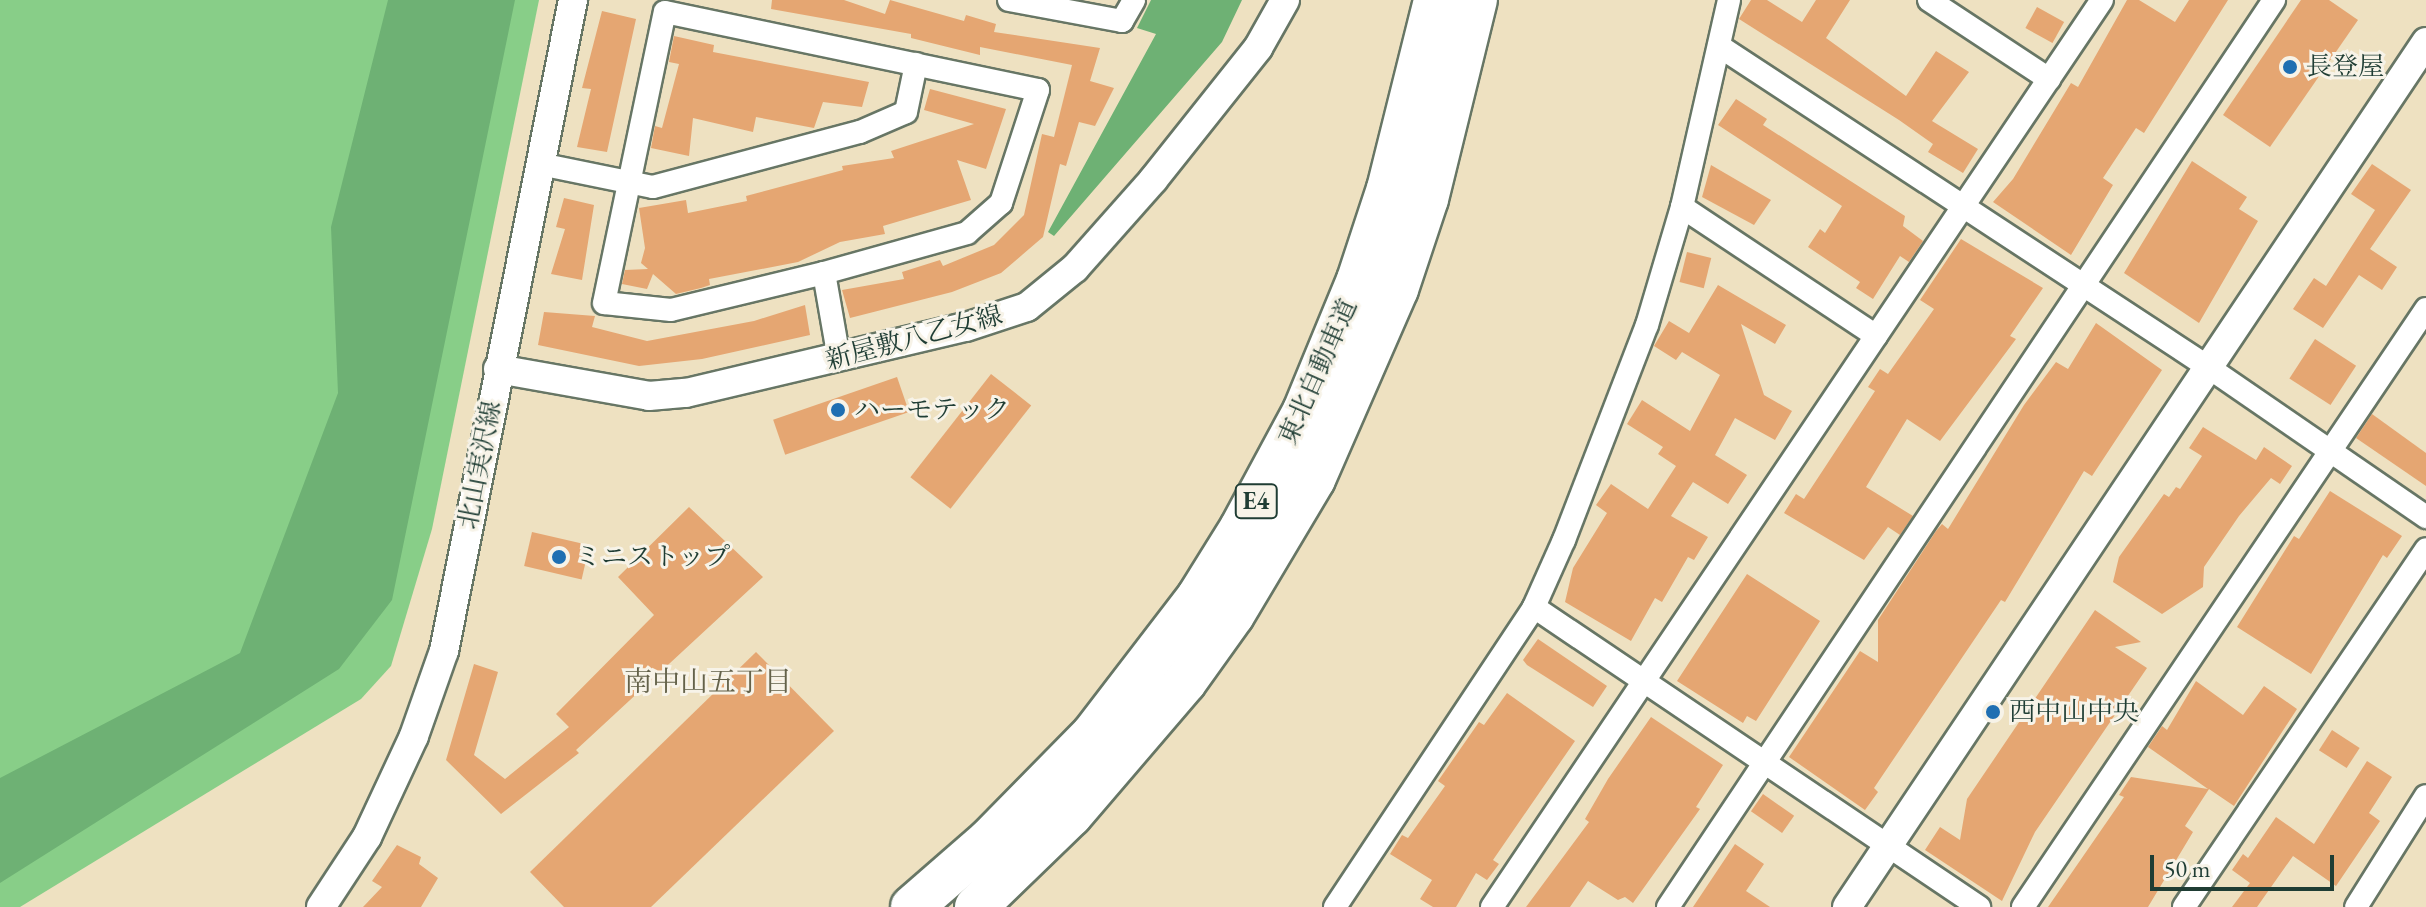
<!DOCTYPE html>
<html>
<head>
<meta charset="utf-8">
<style>
  body { margin:0 }
  #map { position:relative; width:2426px; height:907px; overflow:hidden; background:#eee1c1; font-family:"EB Garamond","Noto Serif JP",serif }
  div>[style] { position:absolute }
  .green>* { inset:0; background:#88ce88 }
  .forest>* { inset:0; background:#6eb174 }
  .building>* { inset:0; background:#e5a672; transform-origin:0 0 }
  .roads { filter:drop-shadow(2px 0 #677665) drop-shadow(-2px 0 #677665) drop-shadow(0 2px #677665) drop-shadow(0 -2px #677665) }
  .minor>* { height:22px; margin:-11px; padding:0 11px; transform-origin:11px; border-radius:11px; background:#fff }
  .tertiary>* { height:28px; margin:-14px; padding:0 14px; transform-origin:14px; border-radius:14px; background:#fff }
  .motorway>* { height:42px; margin:-21px; padding:0 21px; transform-origin:21px; border-radius:21px; background:#fff }
  .dots>* { width:22px; height:22px; translate:-50% -50%; box-sizing:border-box; border:4px solid #f7f3e8; border-radius:50% }
  span { translate:-50% -50%; white-space:nowrap; text-align:center; line-height:1.15; -webkit-text-stroke:6px #f7f3e8; paint-order:stroke }
  .shield-label span { padding:2px 6px; background:#f7f3e8; border:2px solid; border-radius:6px; -webkit-text-stroke-width:0 }
  .shield-label { font-size:24px; color:#1f3d34; font-weight:700 }
  .poi-label { font-size:26px; color:#1f3d34 }
  .left { translate:0 -50%; text-align:left }
  .street-label { font-size:26px; color:#1f3d34 }
  .neighbourhood-label { font-size:28px; color:#64624a }
  .scale { position:absolute; left:2150px; top:855px; width:184px; height:36px; box-sizing:border-box; border:4px solid #1f3d34; border-top:0; padding-left:10px; font-size:24px; line-height:28px; white-space:nowrap; color:#1f3d34; -webkit-text-stroke:6px #f7f3e8; paint-order:stroke }
</style>
</head>
<body>
<div id="map">
  <div class="green">
    <i style="clip-path:polygon(0 0,539px 0,432px 529px,391px 666px,361px 699px,20px 907px,0 907px)"></i>
  </div>
  <div class="forest">
    <i style="clip-path:polygon(388px 0,515px 0,392px 600px,339px 669px,0 883px,0 778px,240px 653px,338px 393px,331px 227px)"></i>
    <i style="clip-path:polygon(1151px 0,1242px 0,1222px 42px,1054px 236px,1048px 232px,1156px 34px,1137px 28px)"></i>
  </div>
  <div class="building">
    <i style="clip-path:polygon(772px 0,844px 0,885px 14px,890px 0,964px 21px,966px 15px,996px 24px,994px 32px,1100px 48px,1090px 81px,1114px 88px,1095px 126px,1079px 122px,1066px 166px,1060px 164px,1043px 237px,1001px 273px,952px 292px,850px 318px,842px 290px,904px 279px,902px 272px,940px 260px,943px 266px,994px 245px,1024px 215px,1042px 134px,1054px 137px,1072px 65px,980px 47px,980px 55px,911px 38px,911px 34px,771px 9px)"></i>
    <i style="clip-path:polygon(1751px 0,1767px 0,1802px 22px,1816px 0,1850px 0,1826px 38px,1906px 96px,1936px 51px,1969px 72px,1932px 121px,1978px 149px,1963px 173px,1928px 152px,1933px 144px,1899px 120px,1739px 19px)"></i>
    <i style="clip-path:polygon(2127px 0,2139px 0,2175px 22px,2189px 0,2228px 0,2144px 133px,2136px 128px,2103px 178px,2113px 185px,2071px 255px,1993px 202px,2013px 179px,2071px 83px,2078px 87px)"></i>
    <i style="clip-path:polygon(2301px 0,2329px 0,2358px 20px,2270px 147px,2223px 115px)"></i>
    <i style="left:2037px;top:7px;width:31px;height:24px;rotate:29deg"></i>
    <i style="clip-path:polygon(602px 11px,636px 19px,607px 152px,577px 147px,591px 89px,582px 88px)"></i>
    <i style="clip-path:polygon(674px 36px,714px 45px,713px 52px,869px 82px,862px 107px,823px 102px,814px 128px,756px 117px,753px 132px,693px 118px,689px 156px,651px 148px,655px 126px,662px 128px,679px 64px,669px 62px)"></i>
    <i style="clip-path:polygon(930px 89px,1006px 109px,986px 169px,957px 160px,971px 200px,883px 226px,885px 234px,840px 242px,798px 262px,709px 279px,710px 285px,701px 288px,676px 294px,653px 274px,647px 289px,622px 284px,625px 270px,648px 269px,641px 263px,645px 248px,639px 208px,686px 200px,688px 213px,747px 201px,746px 196px,843px 170px,842px 166px,894px 158px,891px 151px,974px 124px,924px 110px)"></i>
    <i style="clip-path:polygon(1736px 99px,1767px 119px,1763px 125px,1905px 216px,1903px 226px,1923px 241px,1909px 262px,1900px 256px,1873px 299px,1856px 288px,1860px 282px,1808px 247px,1820px 229px,1825px 233px,1842px 206px,1718px 125px)"></i>
    <i style="clip-path:polygon(2192px 161px,2247px 197px,2239px 209px,2258px 221px,2199px 323px,2124px 273px)"></i>
    <i style="clip-path:polygon(2372px 164px,2411px 190px,2370px 249px,2397px 267px,2382px 290px,2359px 275px,2323px 328px,2293px 309px,2314px 278px,2326px 286px,2375px 210px,2351px 194px)"></i>
    <i style="clip-path:polygon(1711px 165px,1771px 200px,1754px 225px,1702px 197px)"></i>
    <i style="clip-path:polygon(564px 198px,594px 205px,582px 280px,551px 274px,565px 229px,556px 227px)"></i>
    <i style="clip-path:polygon(1961px 239px,2043px 288px,2010px 336px,2016px 339px,1940px 441px,1907px 419px,1866px 487px,1913px 516px,1900px 535px,1888px 527px,1864px 560px,1784px 513px,1796px 494px,1804px 499px,1875px 391px,1868px 387px,1880px 369px,1888px 374px,1934px 309px,1920px 300px)"></i>
    <i style="left:1687px;top:252px;width:25px;height:31px;rotate:14deg"></i>
    <i style="clip-path:polygon(1718px 285px,1786px 325px,1775px 344px,1741px 324px,1764px 395px,1792px 411px,1775px 440px,1735px 418px,1715px 455px,1747px 475px,1728px 504px,1693px 482px,1671px 516px,1708px 537px,1694px 560px,1688px 557px,1662px 602px,1655px 598px,1631px 641px,1565px 602px,1573px 568px,1607px 513px,1596px 505px,1611px 484px,1648px 509px,1676px 466px,1658px 454px,1663px 447px,1627px 424px,1642px 400px,1690px 431px,1720px 375px,1682px 352px,1676px 360px,1654px 346px,1669px 321px,1689px 333px)"></i>
    <i style="clip-path:polygon(805px 305px,810px 335px,702px 359px,639px 366px,538px 345px,544px 312px,595px 316px,592px 327px,647px 341px,754px 321px)"></i>
    <i style="clip-path:polygon(2096px 323px,2162px 370px,2092px 476px,2084px 471px,2005px 602px,2001px 600px,1874px 788px,1878px 792px,1865px 810px,1789px 757px,1860px 651px,1878px 662px,1878px 620px,1936px 531px,1942px 524px,1948px 529px,2024px 405px,2056px 362px,2068px 369px)"></i>
    <i style="left:2315px;top:339px;width:49px;height:47px;rotate:33deg"></i>
    <i style="left:991px;top:374px;width:51px;height:131px;rotate:38deg"></i>
    <i style="left:897px;top:377px;width:37px;height:131px;rotate:71deg"></i>
    <i style="clip-path:polygon(2372px 414px,2426px 453px,2426px 486px,2356px 438px)"></i>
    <i style="clip-path:polygon(2203px 427px,2256px 460px,2264px 447px,2292px 466px,2280px 484px,2271px 478px,2239px 516px,2204px 567px,2203px 587px,2162px 614px,2113px 582px,2119px 557px,2164px 494px,2169px 497px,2176px 487px,2180px 489px,2202px 456px,2189px 448px)"></i>
    <i style="clip-path:polygon(2330px 491px,2402px 536px,2387px 558px,2383px 555px,2311px 674px,2237px 627px,2294px 536px,2299px 539px)"></i>
    <i style="clip-path:polygon(689px 507px,763px 577px,576px 750px,579px 753px,501px 814px,446px 760px,474px 664px,498px 672px,474px 755px,505px 779px,569px 727px,556px 714px,654px 615px,618px 577px)"></i>
    <i style="left:532px;top:532px;width:59px;height:35px;rotate:13deg"></i>
    <i style="clip-path:polygon(1747px 574px,1820px 621px,1756px 721px,1747px 716px,1743px 723px,1677px 681px)"></i>
    <i style="clip-path:polygon(2095px 610px,2141px 642px,2115px 647px,2147px 668px,2035px 832px,2002px 901px,1925px 850px,1940px 827px,1960px 840px,1967px 799px)"></i>
    <i style="clip-path:polygon(1538px 639px,1607px 686px,1593px 707px,1527px 665px,1523px 660px)"></i>
    <i style="clip-path:polygon(756px 652px,834px 731px,651px 907px,564px 907px,530px 872px)"></i>
    <i style="clip-path:polygon(2196px 681px,2243px 715px,2264px 686px,2297px 709px,2234px 806px,2209px 789px,2185px 826px,2193px 832px,2148px 907px,2048px 907px,2124px 797px,2119px 795px,2131px 777px,2208px 789px,2148px 747px,2162px 726px,2167px 730px)"></i>
    <i style="clip-path:polygon(1507px 693px,1575px 741px,1493px 860px,1499px 864px,1487px 880px,1476px 873px,1456px 907px,1433px 907px,1420px 899px,1432px 880px,1390px 854px,1402px 835px,1408px 838px,1445px 786px,1438px 781px,1479px 722px,1484px 725px)"></i>
    <i style="clip-path:polygon(1651px 717px,1723px 765px,1696px 807px,1700px 809px,1633px 903px,1625px 897px,1618px 900px,1588px 881px,1570px 907px,1526px 907px,1589px 822px,1585px 819px,1608px 779px)"></i>
    <i style="left:2332px;top:730px;width:33px;height:24px;rotate:33deg"></i>
    <i style="clip-path:polygon(2367px 761px,2392px 777px,2369px 813px,2380px 821px,2336px 886px,2293px 856px,2257px 907px,2232px 907px,2250px 883px,2232px 870px,2243px 854px,2248px 858px,2276px 817px,2314px 844px)"></i>
    <i style="left:1763px;top:794px;width:38px;height:21px;rotate:35deg"></i>
    <i style="clip-path:polygon(1735px 844px,1764px 864px,1746px 891px,1770px 907px,1693px 907px)"></i>
    <i style="clip-path:polygon(397px 845px,421px 857px,419px 864px,438px 878px,421px 907px,363px 907px,382px 887px,372px 881px)"></i>
  </div>
  <div class="roads">
    <div class="minor">
      <i style="left:1009px;top:0;width:115px;rotate:10.5deg"></i>
      <i style="left:1122px;top:21px;width:24px;rotate:-60deg"></i>
      <i style="left:1929px;top:0;width:144px;rotate:33.4deg"></i>
      <i style="left:665px;top:12px;width:381px;rotate:11.8deg"></i>
      <i style="left:1038px;top:90px;width:119px;rotate:108.1deg"></i>
      <i style="left:1001px;top:203px;width:45px;rotate:138.6deg"></i>
      <i style="left:967px;top:233px;width:148px;rotate:164.4deg"></i>
      <i style="left:824px;top:273px;width:157px;rotate:166.4deg"></i>
      <i style="left:671px;top:310px;width:67px;rotate:-174deg"></i>
      <i style="left:604px;top:303px;width:297px;rotate:-78.2deg"></i>
      <i style="left:1719px;top:46px;width:585px;rotate:33.28deg"></i>
      <i style="left:2208px;top:367px;width:265px;rotate:34.5deg"></i>
      <i style="left:540px;top:164px;width:115px;rotate:11.5deg"></i>
      <i style="left:653px;top:187px;width:214px;rotate:-14.9deg"></i>
      <i style="left:860px;top:132px;width:50px;rotate:-23.5deg"></i>
      <i style="left:906px;top:112px;width:49px;rotate:-78.2deg"></i>
      <i style="left:1682px;top:207px;width:233px;rotate:33.6deg"></i>
      <i style="left:824px;top:273px;width:87px;rotate:80.1deg"></i>
      <i style="left:1534px;top:607px;width:537px;rotate:33.99deg"></i>
      <i style="left:1335px;top:907px;width:360px;rotate:-56.4deg"></i>
      <i style="left:1534px;top:607px;width:73px;rotate:-65.9deg"></i>
      <i style="left:1564px;top:540px;width:230px;rotate:-68.9deg"></i>
      <i style="left:1647px;top:325px;width:123px;rotate:-73.5deg"></i>
      <i style="left:1682px;top:207px;width:212px;rotate:-77.2deg"></i>
      <i style="left:1492px;top:907px;width:1093px;rotate:-56.08deg"></i>
      <i style="left:1668px;top:907px;width:1091px;rotate:-56.25deg"></i>
      <i style="left:2023px;top:907px;width:721px;rotate:-56.02deg"></i>
      <i style="left:2184px;top:907px;width:432px;rotate:-55.9deg"></i>
      <i style="left:2356px;top:907px;width:131px;rotate:-57.8deg"></i>
    </div>
    <div class="tertiary">
      <i style="left:498px;top:369px;width:153px;rotate:10.1deg"></i>
      <i style="left:649px;top:396px;width:37px;rotate:-5deg"></i>
      <i style="left:686px;top:393px;width:288px;rotate:-13.3deg"></i>
      <i style="left:966px;top:327px;width:64px;rotate:-18.2deg"></i>
      <i style="left:1027px;top:307px;width:62px;rotate:-39.1deg"></i>
      <i style="left:1075px;top:268px;width:118px;rotate:-48.4deg"></i>
      <i style="left:1153px;top:180px;width:169px;rotate:-51.5deg"></i>
      <i style="left:1258px;top:48px;width:55px;rotate:-60.6deg"></i>
      <i style="left:321px;top:907px;width:84px;rotate:-56.7deg"></i>
      <i style="left:367px;top:837px;width:111px;rotate:-65deg"></i>
      <i style="left:414px;top:736px;width:90px;rotate:-70.6deg"></i>
      <i style="left:444px;top:651px;width:664px;rotate:-78.79deg"></i>
      <i style="left:1847px;top:907px;width:1041px;rotate:-56.2deg"></i>
    </div>
    <div class="motorway">
      <i style="left:912px;top:907px;width:101px;rotate:-41deg"></i>
      <i style="left:988px;top:841px;width:150px;rotate:-45.5deg"></i>
      <i style="left:1093px;top:734px;width:173px;rotate:-52.5deg"></i>
      <i style="left:1198px;top:597px;width:81px;rotate:-58.1deg"></i>
      <i style="left:1241px;top:528px;width:133px;rotate:-61.7deg"></i>
      <i style="left:1304px;top:411px;width:142px;rotate:-67.6deg"></i>
      <i style="left:1358px;top:280px;width:96px;rotate:-71.8deg"></i>
      <i style="left:1388px;top:189px;width:195px;rotate:-76deg"></i>
      <i style="left:976px;top:907px;width:132px;rotate:-44.1deg"></i>
      <i style="left:1071px;top:815px;width:175px;rotate:-49.4deg"></i>
      <i style="left:1185px;top:682px;width:82px;rotate:-54.4deg"></i>
      <i style="left:1233px;top:615px;width:158px;rotate:-59.2deg"></i>
      <i style="left:1314px;top:479px;width:207px;rotate:-66.4deg"></i>
      <i style="left:1397px;top:289px;width:95px;rotate:-71.6deg"></i>
      <i style="left:1427px;top:199px;width:205px;rotate:-76.2deg"></i>
    </div>
  </div>
  <div class="dots">
    <i style="left:2290px;top:67px;background:#1f6fb2"></i>
    <i style="left:838px;top:410px;background:#1f6fb2"></i>
    <i style="left:559px;top:557px;background:#1f6fb2"></i>
    <i style="left:1993px;top:712px;background:#1f6fb2"></i>
  </div>
  <div class="shield-label">
    <span style="left:1256px;top:501px">E4</span>
  </div>
  <div class="poi-label">
    <span class="left" style="left:2306px;top:67px">長登屋</span>
    <span class="left" style="left:854px;top:410px">ハーモテック</span>
    <span class="left" style="left:575px;top:557px">ミニストップ</span>
    <span class="left" style="left:2009px;top:712px">西中山中央</span>
  </div>
  <div class="street-label">
    <span style="left:914px;top:338px;rotate:-15deg">新屋敷八乙女線</span>
    <span style="left:1318px;top:372px;rotate:-66deg">東北自動車道</span>
    <span style="left:480px;top:465px;rotate:-79deg">北山実沢線</span>
  </div>
  <div class="neighbourhood-label">
    <span style="left:708px;top:681px">南中山五丁目</span>
  </div>
  <div class="scale">50 m</div>
</div>
</body>
</html>
